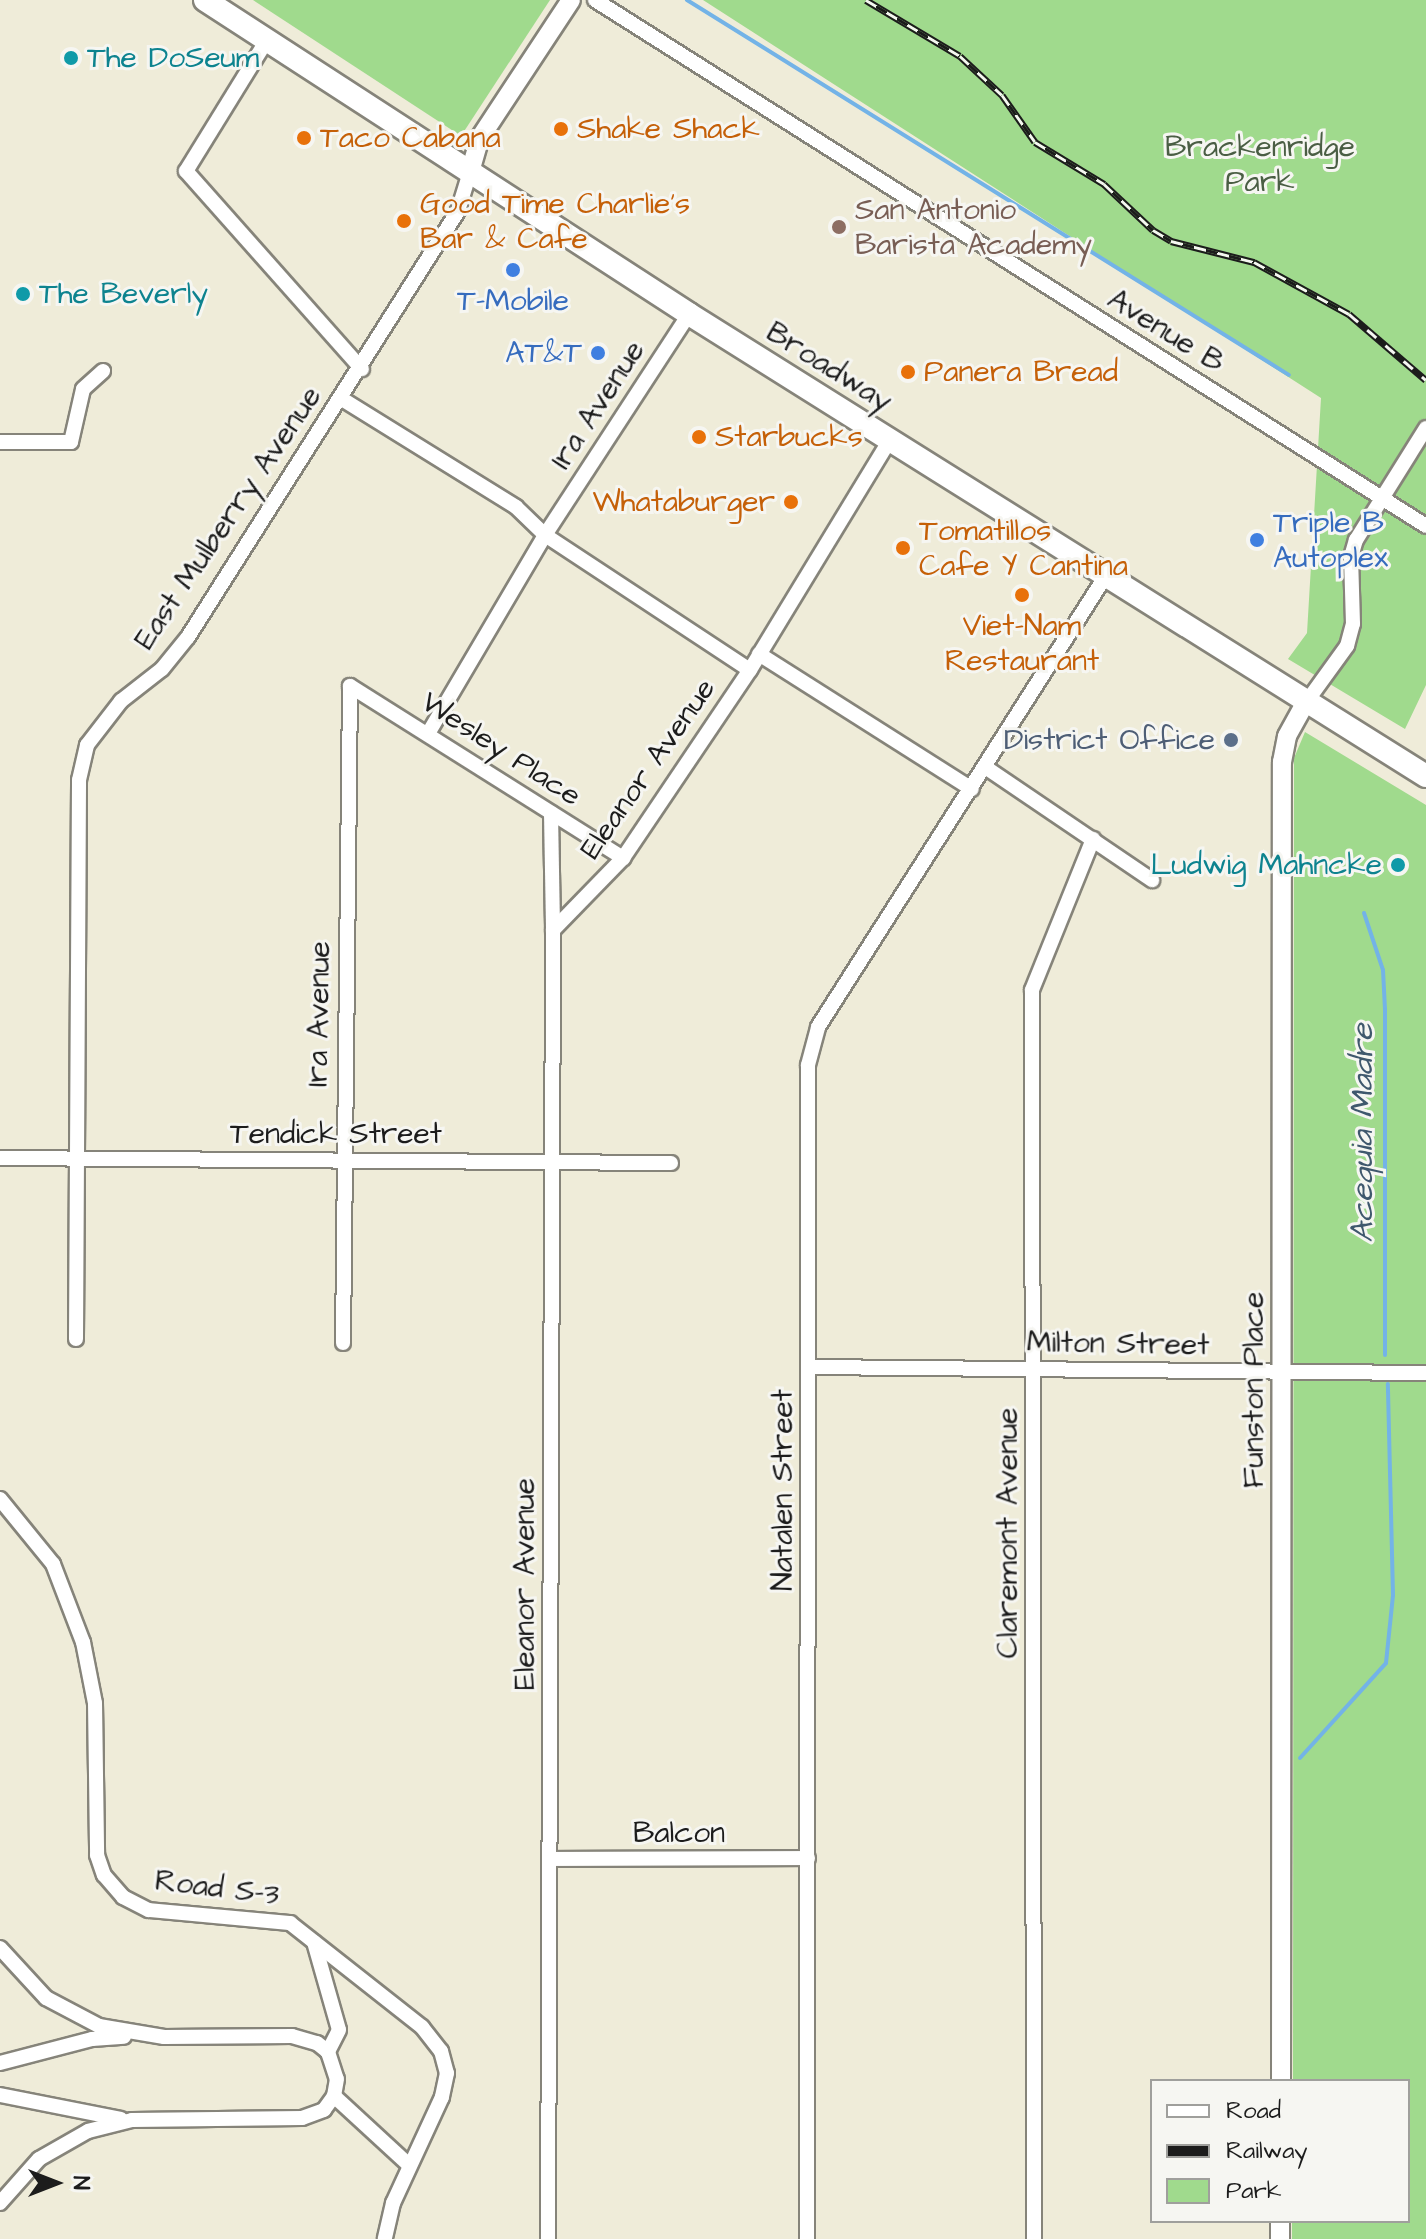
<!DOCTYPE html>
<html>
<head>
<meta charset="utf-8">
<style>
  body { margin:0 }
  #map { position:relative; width:1426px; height:2239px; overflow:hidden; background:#efecd9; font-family:"Architects Daughter",sans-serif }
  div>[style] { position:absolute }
  .green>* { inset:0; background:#a0da8d }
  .stream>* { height:4px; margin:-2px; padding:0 2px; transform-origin:2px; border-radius:2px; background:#73b3e7 }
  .roads { filter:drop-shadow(2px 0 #86847a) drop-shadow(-2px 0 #86847a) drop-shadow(0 2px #86847a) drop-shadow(0 -2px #86847a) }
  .minor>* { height:14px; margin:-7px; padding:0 7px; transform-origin:7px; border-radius:7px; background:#fff }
  .tertiary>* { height:18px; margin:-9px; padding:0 9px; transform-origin:9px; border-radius:9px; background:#fff }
  .primary>* { height:22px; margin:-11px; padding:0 11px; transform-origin:11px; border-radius:11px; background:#fff }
  .rail>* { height:7px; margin-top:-3.5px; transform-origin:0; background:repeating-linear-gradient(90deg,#f6f6f2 0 12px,#1c1c1c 0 24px); box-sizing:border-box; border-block:2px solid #1c1c1c }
  .dots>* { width:22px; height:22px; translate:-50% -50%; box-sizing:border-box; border:4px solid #f6f6f2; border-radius:50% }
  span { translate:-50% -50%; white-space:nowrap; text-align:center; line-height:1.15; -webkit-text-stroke:6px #f6f6f2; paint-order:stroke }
  .culture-label { font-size:30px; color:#0d838f }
  .left { translate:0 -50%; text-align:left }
  .right { translate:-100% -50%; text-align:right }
  .food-label { font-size:30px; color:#c56008 }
  .park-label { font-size:30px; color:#4a5e44 }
  .education-label { font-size:30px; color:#785e54 }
  .shop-label { font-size:30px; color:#366cbe }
  .street-label { font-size:30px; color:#1c1c1c }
  .service-label { font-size:30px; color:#4e5e75 }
  .water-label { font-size:32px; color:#3f586d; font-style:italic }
  .legend { position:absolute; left:1150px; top:2079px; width:260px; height:144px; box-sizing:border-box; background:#f6f6f2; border:2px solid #9f9f9c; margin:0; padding:10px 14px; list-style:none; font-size:24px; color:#1c1c1c }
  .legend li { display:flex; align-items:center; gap:16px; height:40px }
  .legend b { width:40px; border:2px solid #9f9f9c }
  .north { position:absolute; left:16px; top:2143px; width:80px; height:80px; -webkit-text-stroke:6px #f6f6f2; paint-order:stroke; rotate:90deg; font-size:22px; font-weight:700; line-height:32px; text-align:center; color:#1c1c1c }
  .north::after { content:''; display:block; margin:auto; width:28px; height:36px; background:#1c1c1c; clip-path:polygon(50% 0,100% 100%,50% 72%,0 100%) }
</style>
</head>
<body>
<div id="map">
  <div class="green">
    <i style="clip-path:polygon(253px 0,550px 0,461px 136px)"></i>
    <i style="clip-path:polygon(703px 0,1426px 0,1426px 685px,1405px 729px,1288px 659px,1307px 633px,1321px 398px)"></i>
    <i style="clip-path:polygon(1305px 732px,1426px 805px,1426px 2239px,1292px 2239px,1292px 2221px,1408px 2221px,1408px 2081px,1293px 2081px,1294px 758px)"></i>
  </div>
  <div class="stream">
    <i style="left:687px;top:0;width:709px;rotate:31.92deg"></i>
    <i style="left:1364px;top:913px;width:60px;rotate:71.6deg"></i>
    <i style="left:1383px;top:970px;width:40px;rotate:87.1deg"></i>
    <i style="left:1385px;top:1010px;width:345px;rotate:90deg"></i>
    <i style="left:1300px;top:1758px;width:128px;rotate:-47.8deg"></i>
    <i style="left:1386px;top:1663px;width:68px;rotate:-84.1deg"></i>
    <i style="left:1393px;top:1595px;width:211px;rotate:-91.4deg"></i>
  </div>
  <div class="roads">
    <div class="minor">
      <i style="left:595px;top:0;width:983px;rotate:32.33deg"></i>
      <i style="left:267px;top:40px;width:154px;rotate:121.7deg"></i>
      <i style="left:186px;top:171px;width:265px;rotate:48.4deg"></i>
      <i style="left:342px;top:399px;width:205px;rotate:31.8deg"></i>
      <i style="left:516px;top:507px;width:40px;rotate:44deg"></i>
      <i style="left:545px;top:535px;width:245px;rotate:33.4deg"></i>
      <i style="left:0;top:442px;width:71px"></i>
      <i style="left:71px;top:442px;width:54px;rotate:-77.2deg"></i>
      <i style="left:83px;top:389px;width:27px;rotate:-42deg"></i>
      <i style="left:759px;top:654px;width:252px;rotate:32.4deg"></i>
      <i style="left:1305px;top:704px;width:72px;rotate:-54.1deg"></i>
      <i style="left:1347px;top:646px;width:23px;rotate:-75deg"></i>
      <i style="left:1353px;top:624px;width:67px;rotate:-91.7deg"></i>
      <i style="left:1351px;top:557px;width:18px;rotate:-74deg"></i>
      <i style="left:1356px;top:540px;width:132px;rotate:-58deg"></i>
      <i style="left:429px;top:732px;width:229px;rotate:-59.5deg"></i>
      <i style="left:545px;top:535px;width:264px;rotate:-56.9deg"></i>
      <i style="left:985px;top:767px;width:202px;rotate:34.1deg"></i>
      <i style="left:551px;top:813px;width:117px;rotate:89deg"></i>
      <i style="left:0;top:1158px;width:671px;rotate:0.43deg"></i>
      <i style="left:76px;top:1339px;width:559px;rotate:-89.69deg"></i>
      <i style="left:79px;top:780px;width:36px;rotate:-77deg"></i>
      <i style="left:87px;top:745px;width:56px;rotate:-52.3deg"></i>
      <i style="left:121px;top:701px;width:52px;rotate:-38deg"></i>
      <i style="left:162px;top:669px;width:41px;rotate:-50.9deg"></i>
      <i style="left:188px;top:637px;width:504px;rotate:-57.63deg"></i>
      <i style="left:458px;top:211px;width:41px;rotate:-72.9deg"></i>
      <i style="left:343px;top:1343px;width:657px;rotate:-89.39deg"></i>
      <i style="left:350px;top:686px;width:323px;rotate:32.2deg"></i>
      <i style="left:809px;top:1367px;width:617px;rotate:0.56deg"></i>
      <i style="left:0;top:1499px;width:84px;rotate:50.8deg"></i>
      <i style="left:53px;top:1564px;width:84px;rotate:69deg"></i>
      <i style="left:83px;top:1642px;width:62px;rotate:78.9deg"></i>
      <i style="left:95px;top:1703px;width:152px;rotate:89.2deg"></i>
      <i style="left:97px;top:1855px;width:21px;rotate:71deg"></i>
      <i style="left:104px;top:1875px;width:29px;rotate:49deg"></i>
      <i style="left:123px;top:1897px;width:29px;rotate:27deg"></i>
      <i style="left:149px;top:1910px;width:142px;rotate:5.3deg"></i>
      <i style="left:290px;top:1923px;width:168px;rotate:38.2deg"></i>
      <i style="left:422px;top:2027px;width:31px;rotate:52deg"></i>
      <i style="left:441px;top:2051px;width:23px;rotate:75deg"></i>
      <i style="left:447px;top:2073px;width:25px;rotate:102deg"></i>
      <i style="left:442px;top:2097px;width:117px;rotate:114.8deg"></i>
      <i style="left:393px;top:2203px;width:37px;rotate:103deg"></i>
      <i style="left:551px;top:1859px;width:257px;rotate:-0.2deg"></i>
      <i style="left:314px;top:1942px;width:91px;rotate:74.1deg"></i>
      <i style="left:339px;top:2030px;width:25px;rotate:117deg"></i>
      <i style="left:0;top:1948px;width:68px;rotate:47.4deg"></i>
      <i style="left:46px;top:1998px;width:60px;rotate:27.8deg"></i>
      <i style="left:99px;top:2026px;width:66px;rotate:9.6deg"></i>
      <i style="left:164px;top:2037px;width:128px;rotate:-0.4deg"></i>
      <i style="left:292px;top:2036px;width:26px;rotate:16deg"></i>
      <i style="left:317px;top:2043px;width:14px;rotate:39deg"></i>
      <i style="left:328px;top:2052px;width:28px;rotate:72deg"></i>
      <i style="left:337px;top:2079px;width:17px;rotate:100deg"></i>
      <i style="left:334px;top:2096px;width:17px;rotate:126deg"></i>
      <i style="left:324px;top:2110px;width:23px;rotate:160deg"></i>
      <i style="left:302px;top:2118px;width:170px;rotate:179.3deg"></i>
      <i style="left:132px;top:2120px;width:45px;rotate:166deg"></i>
      <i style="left:88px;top:2131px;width:56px;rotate:150.3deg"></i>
      <i style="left:39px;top:2159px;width:59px;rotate:131.6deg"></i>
      <i style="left:0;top:2063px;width:95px;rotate:-14.6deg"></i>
      <i style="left:92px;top:2039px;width:32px;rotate:-4deg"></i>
      <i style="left:0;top:2095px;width:123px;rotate:11.2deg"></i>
      <i style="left:334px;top:2096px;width:102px;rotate:42.6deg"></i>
      <i style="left:548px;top:2239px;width:1309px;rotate:-89.78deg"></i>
      <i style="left:553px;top:930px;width:100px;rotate:-45.8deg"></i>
      <i style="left:623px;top:858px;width:227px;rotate:-56deg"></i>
      <i style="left:750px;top:670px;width:269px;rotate:-58.7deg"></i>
      <i style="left:807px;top:2239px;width:1174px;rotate:-89.95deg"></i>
      <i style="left:808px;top:1065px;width:39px;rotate:-75deg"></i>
      <i style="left:818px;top:1027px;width:534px;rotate:-57.47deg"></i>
      <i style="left:1034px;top:2239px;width:1249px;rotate:-90.09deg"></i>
      <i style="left:1032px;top:990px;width:163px;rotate:-68deg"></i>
    </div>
    <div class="tertiary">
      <i style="left:470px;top:172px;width:35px;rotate:-74deg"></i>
      <i style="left:480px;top:138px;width:165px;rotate:-56.6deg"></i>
      <i style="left:1281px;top:2081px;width:1319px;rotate:-89.96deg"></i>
      <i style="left:1282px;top:762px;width:26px;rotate:-79deg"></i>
      <i style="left:1287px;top:736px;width:37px;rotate:-61deg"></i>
      <i style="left:1280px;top:2239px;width:18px;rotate:-90deg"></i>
    </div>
    <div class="primary">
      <i style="left:205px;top:0;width:577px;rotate:32.97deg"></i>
      <i style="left:689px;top:314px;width:870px;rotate:32.08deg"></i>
    </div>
  </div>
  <div class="rail">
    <i style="left:866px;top:0;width:109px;rotate:30.8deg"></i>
    <i style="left:960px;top:56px;width:57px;rotate:42.9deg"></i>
    <i style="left:1002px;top:95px;width:57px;rotate:54.9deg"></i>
    <i style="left:1035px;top:142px;width:81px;rotate:31.3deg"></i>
    <i style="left:1104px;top:184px;width:67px;rotate:43.2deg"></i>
    <i style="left:1153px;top:230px;width:21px;rotate:31deg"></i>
    <i style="left:1171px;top:241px;width:86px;rotate:14.2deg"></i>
    <i style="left:1254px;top:262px;width:108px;rotate:28.7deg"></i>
    <i style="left:1349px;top:314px;width:101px;rotate:40.6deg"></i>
  </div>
  <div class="dots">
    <i style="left:71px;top:58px;background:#0f9aa8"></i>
    <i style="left:561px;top:129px;background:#e8710a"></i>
    <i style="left:304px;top:138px;background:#e8710a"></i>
    <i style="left:404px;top:221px;background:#e8710a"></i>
    <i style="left:839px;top:227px;background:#8d6e63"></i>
    <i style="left:513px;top:270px;background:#3f7fe0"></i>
    <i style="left:23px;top:294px;background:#0f9aa8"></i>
    <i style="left:598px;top:353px;background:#3f7fe0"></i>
    <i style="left:908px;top:372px;background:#e8710a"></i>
    <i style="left:699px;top:437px;background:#e8710a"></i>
    <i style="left:791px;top:502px;background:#e8710a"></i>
    <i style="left:1257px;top:540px;background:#3f7fe0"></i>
    <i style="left:903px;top:548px;background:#e8710a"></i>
    <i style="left:1022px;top:595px;background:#e8710a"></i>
    <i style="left:1231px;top:740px;background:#5c6f8a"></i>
    <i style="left:1398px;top:865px;background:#0f9aa8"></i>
  </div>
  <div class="culture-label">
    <span class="left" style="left:87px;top:58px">The DoSeum</span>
    <span class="left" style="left:39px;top:294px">The Beverly</span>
    <span class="right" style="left:1382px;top:865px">Ludwig Mahncke</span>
  </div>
  <div class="food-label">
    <span class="left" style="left:577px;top:129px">Shake Shack</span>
    <span class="left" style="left:320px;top:138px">Taco Cabana</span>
    <span class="left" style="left:420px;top:221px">Good Time Charlie's<br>Bar &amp; Cafe</span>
    <span class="left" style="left:924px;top:372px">Panera Bread</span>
    <span class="left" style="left:715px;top:437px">Starbucks</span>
    <span class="right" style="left:775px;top:502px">Whataburger</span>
    <span class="left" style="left:919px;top:548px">Tomatillos<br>Cafe Y Cantina</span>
    <span style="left:1022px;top:643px">Viet-Nam<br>Restaurant</span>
  </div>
  <div class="park-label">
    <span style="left:1260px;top:164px">Brackenridge<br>Park</span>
  </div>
  <div class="education-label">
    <span class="left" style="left:855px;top:227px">San Antonio<br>Barista Academy</span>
  </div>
  <div class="shop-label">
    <span style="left:513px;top:301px">T-Mobile</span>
    <span class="right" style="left:582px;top:353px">AT&amp;T</span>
    <span class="left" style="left:1273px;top:540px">Triple B<br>Autoplex</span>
  </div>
  <div class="street-label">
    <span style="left:1166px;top:331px;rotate:32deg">Avenue B</span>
    <span style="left:829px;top:367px;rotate:32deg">Broadway</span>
    <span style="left:598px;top:405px;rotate:-57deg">Ira Avenue</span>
    <span style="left:228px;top:518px;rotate:-56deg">East Mulberry Avenue</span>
    <span style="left:501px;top:749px;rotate:33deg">Wesley Place</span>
    <span style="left:648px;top:769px;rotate:-55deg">Eleanor Avenue</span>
    <span style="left:319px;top:1014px;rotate:-89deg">Ira Avenue</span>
    <span style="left:336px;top:1134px">Tendick Street</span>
    <span style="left:1118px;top:1344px;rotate:1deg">Milton Street</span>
    <span style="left:1254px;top:1390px;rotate:-90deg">Funston Place</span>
    <span style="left:783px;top:1490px;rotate:-90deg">Natalen Street</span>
    <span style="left:1008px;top:1533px;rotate:-90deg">Claremont Avenue</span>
    <span style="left:525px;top:1584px;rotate:-90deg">Eleanor Avenue</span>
    <span style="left:679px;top:1833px">Balcon</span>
    <span style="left:217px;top:1888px;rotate:7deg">Road S-3</span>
  </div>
  <div class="service-label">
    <span class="right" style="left:1215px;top:740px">District Office</span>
  </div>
  <div class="water-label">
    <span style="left:1363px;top:1133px;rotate:-90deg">Acequia Madre</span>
  </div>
  <ul class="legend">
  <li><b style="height:10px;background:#fff"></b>Road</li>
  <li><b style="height:10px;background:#1c1c1c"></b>Railway</li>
  <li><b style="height:22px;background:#a0da8d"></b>Park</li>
  </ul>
  <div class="north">N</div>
</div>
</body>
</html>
